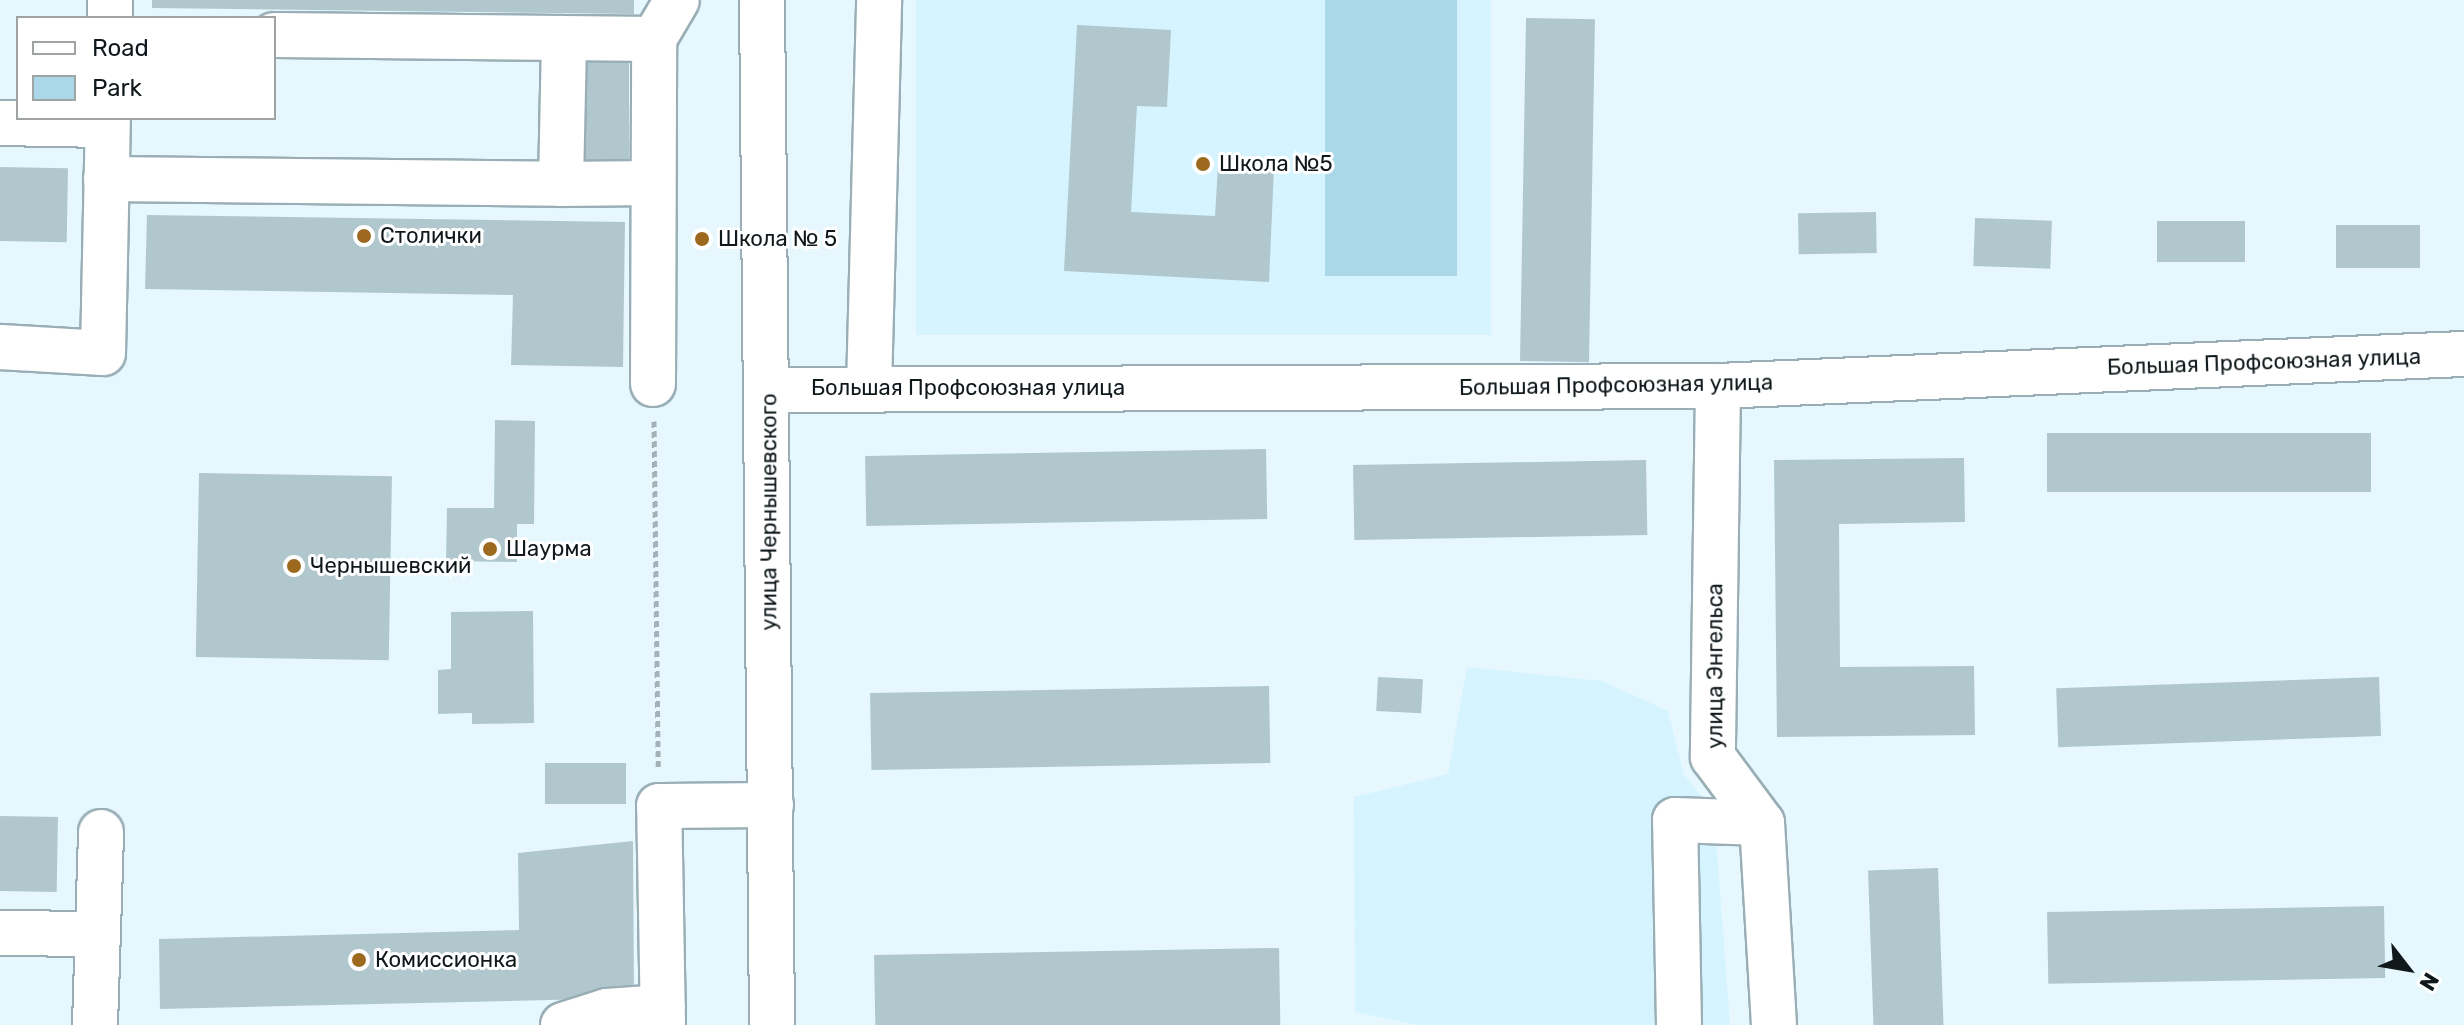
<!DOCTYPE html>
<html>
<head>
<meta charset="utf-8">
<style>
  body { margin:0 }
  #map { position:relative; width:2464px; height:1025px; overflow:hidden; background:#e6f8fe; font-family:Rubik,sans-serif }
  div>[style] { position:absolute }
  .built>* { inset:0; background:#d5f4ff; transform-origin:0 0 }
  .green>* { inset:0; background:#aad8e8; transform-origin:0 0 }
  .building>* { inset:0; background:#b1c7ce; transform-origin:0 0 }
  .path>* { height:5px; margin-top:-2.5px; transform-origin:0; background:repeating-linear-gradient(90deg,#a4b2b7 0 6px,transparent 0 10px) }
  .roads { filter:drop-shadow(2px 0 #99aeb5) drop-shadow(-2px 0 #99aeb5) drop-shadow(0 2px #99aeb5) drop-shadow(0 -2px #99aeb5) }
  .minor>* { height:44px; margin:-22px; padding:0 22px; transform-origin:22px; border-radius:22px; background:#fff }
  .major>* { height:44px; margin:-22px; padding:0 22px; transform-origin:22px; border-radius:22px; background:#fff }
  .dots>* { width:22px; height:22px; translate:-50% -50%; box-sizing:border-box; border:4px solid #fff; border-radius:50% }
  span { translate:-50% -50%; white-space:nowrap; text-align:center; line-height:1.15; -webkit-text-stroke:6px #fff; paint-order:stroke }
  .poi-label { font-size:22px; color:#10181b }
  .left { translate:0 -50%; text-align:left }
  .street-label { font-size:22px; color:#10181b }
  .legend { position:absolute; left:16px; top:16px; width:260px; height:104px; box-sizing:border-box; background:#fff; border:2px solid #9fa3a4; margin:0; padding:10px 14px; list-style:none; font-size:24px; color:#10181b }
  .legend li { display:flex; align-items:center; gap:16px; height:40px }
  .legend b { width:40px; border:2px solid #9fa3a4 }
  .north { position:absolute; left:2368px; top:929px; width:80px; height:80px; -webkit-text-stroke:6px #fff; paint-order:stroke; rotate:121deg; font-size:22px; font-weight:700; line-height:32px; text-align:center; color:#10181b }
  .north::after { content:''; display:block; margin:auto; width:28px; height:36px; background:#10181b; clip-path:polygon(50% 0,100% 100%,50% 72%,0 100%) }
</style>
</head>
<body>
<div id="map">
  <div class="built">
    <i style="left:916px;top:0;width:575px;height:335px"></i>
    <i style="clip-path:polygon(1467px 667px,1602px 681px,1668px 711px,1684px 775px,1714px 811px,1730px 1025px,1418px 1025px,1355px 1012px,1354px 797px,1448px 774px)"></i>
  </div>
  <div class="green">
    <i style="left:1325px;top:0;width:132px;height:276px"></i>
  </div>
  <div class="building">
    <i style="clip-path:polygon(152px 0,634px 0,634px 14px,152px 8px)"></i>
    <i style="left:1526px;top:18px;width:69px;height:343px;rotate:1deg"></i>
    <i style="clip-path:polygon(1077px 25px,1171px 30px,1167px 107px,1137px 106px,1131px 212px,1215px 216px,1218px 166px,1274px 168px,1269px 282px,1064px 271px)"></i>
    <i style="left:586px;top:60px;width:43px;height:106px"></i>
    <i style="left:0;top:167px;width:68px;height:74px;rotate:1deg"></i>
    <i style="left:1876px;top:212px;width:41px;height:78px;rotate:89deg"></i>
    <i style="clip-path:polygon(147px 215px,625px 222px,623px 367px,511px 365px,513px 295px,145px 289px)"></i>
    <i style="left:1975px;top:218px;width:77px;height:48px;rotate:2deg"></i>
    <i style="left:2157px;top:221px;width:88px;height:41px"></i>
    <i style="left:2336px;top:225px;width:84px;height:43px"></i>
    <i style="clip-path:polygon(495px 420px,535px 421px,534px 524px,517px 524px,517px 562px,446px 561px,447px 508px,494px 508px)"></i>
    <i style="left:2371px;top:433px;width:59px;height:324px;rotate:90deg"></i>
    <i style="left:1266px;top:449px;width:70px;height:401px;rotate:89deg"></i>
    <i style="clip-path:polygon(1964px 458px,1965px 522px,1839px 524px,1840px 667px,1974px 666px,1975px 735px,1777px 737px,1774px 460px)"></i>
    <i style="left:1646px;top:460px;width:75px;height:293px;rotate:89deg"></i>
    <i style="left:199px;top:473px;width:193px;height:184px;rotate:1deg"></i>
    <i style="clip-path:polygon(533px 611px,534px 723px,472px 724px,472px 713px,438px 714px,438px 670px,451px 669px,451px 612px)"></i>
    <i style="left:1378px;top:677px;width:45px;height:34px;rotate:3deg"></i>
    <i style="left:2379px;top:677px;width:59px;height:323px;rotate:88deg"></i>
    <i style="left:1269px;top:686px;width:77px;height:399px;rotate:89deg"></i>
    <i style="left:626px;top:763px;width:41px;height:81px;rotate:90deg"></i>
    <i style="left:0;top:816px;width:58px;height:75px;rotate:1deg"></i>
    <i style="clip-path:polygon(633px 841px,634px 998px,160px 1009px,159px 939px,519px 930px,518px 853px)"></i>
    <i style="left:1938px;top:868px;width:157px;height:70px;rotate:88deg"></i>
    <i style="left:2384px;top:906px;width:72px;height:337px;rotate:89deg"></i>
    <i style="left:1279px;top:948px;width:77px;height:405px;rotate:89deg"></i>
  </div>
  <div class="path">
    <i style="left:654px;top:421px;width:346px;rotate:89.3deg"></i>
  </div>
  <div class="roads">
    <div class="minor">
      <i style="left:110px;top:18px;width:18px;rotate:-90deg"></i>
      <i style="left:564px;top:38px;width:90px;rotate:0.6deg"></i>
      <i style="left:0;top:123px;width:107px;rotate:1.1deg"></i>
      <i style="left:106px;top:179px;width:455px;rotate:0.6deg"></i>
      <i style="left:561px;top:184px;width:146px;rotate:-88.8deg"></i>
      <i style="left:564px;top:38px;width:290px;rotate:-179.4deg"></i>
      <i style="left:561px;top:184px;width:91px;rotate:-0.6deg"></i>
      <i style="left:0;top:347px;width:103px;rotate:3.3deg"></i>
      <i style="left:103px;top:353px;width:235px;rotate:-88.8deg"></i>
      <i style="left:653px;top:384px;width:345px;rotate:-89.8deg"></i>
      <i style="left:654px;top:39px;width:45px;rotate:-59.5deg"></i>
      <i style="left:1718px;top:386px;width:371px;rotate:90.8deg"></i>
      <i style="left:1713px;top:757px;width:82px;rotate:53.4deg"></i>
      <i style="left:1762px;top:823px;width:202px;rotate:86.6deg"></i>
      <i style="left:869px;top:388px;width:388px;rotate:-88.5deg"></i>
      <i style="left:768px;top:390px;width:950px;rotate:-0.24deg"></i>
      <i style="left:1718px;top:386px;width:747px;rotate:-2.46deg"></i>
      <i style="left:0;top:933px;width:98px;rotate:0.6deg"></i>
      <i style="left:95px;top:1025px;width:193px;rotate:-88.2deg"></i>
      <i style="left:563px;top:1025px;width:46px;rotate:-17.7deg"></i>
      <i style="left:607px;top:1011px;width:56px;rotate:-4.1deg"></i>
      <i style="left:663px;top:1025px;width:219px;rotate:-91deg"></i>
      <i style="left:659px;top:806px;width:112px;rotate:-0.5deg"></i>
      <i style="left:1679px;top:1025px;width:205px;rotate:-91.1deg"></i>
      <i style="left:1675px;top:820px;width:87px;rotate:2deg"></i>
    </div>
    <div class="major">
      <i style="left:762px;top:0;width:1025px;rotate:89.44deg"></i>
    </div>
  </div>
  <div class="dots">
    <i style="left:1203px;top:164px;background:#9c691f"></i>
    <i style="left:364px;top:236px;background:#9c691f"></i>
    <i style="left:702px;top:239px;background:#9c691f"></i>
    <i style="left:490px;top:549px;background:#9c691f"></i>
    <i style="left:294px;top:566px;background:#9c691f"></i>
    <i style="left:359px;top:960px;background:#9c691f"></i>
  </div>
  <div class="poi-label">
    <span class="left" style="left:1219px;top:164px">Школа №5</span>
    <span class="left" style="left:380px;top:236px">Столички</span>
    <span class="left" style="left:718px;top:239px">Школа № 5</span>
    <span class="left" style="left:506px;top:549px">Шаурма</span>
    <span class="left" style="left:310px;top:566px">Чернышевский</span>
    <span class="left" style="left:375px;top:960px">Комиссионка</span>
  </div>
  <div class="street-label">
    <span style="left:2264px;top:362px;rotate:-2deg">Большая Профсоюзная улица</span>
    <span style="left:1616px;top:385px;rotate:-1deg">Большая Профсоюзная улица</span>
    <span style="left:968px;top:388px">Большая Профсоюзная улица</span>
    <span style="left:769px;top:512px;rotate:-90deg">улица Чернышевского</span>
    <span style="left:1715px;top:666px;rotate:-90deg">улица Энгельса</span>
  </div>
  <ul class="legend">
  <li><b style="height:10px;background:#fff"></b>Road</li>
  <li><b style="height:22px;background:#aad8e8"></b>Park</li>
  </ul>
  <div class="north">N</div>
</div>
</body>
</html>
